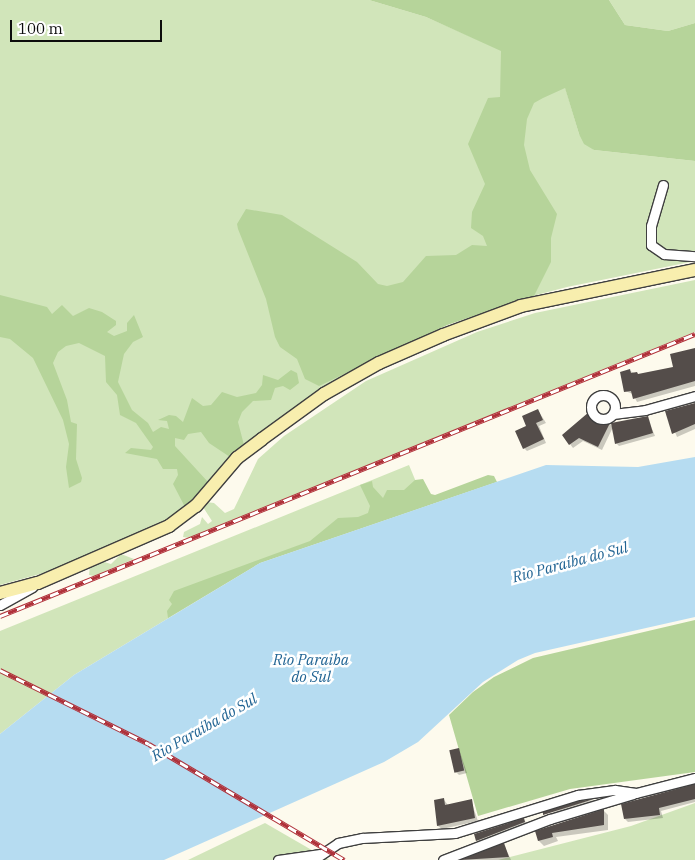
<!DOCTYPE html>
<html>
<head>
<meta charset="utf-8">
<style>
  body { margin:0 }
  #map { position:relative; width:695px; height:860px; overflow:hidden; background:#fdfaed; font-family:"IBM Plex Serif",serif }
  div>[style] { position:absolute }
  .green>* { inset:0; background:#d1e5ba }
  .forest>* { inset:0; background:#b6d49a }
  .water>* { inset:0; background:#b6dcf1 }
  .shadow>* { inset:0; background:#0003 }
  .building>* { inset:0; background:#544d4a; transform-origin:0 0 }
  .roads { filter:drop-shadow(1px 0 #3f3f3f) drop-shadow(-1px 0 #3f3f3f) drop-shadow(0 1px #3f3f3f) drop-shadow(0 -1px #3f3f3f) }
  .street>* { height:9px; margin:-4.5px; padding:0 4.5px; transform-origin:4.5px; border-radius:4.5px; background:#fff }
  .street>.ring { margin:-4.5px; padding:0; box-sizing:content-box; background:none; border:9px solid #fff; border-radius:50% }
  .secondary>* { height:12px; margin:-6px; padding:0 6px; transform-origin:6px; border-radius:6px; background:#f8eeae }
  .rail>* { height:5px; margin-top:-2.5px; transform-origin:0; background:repeating-linear-gradient(90deg,#fff 0 9px,#b0313a 0 18px); box-sizing:border-box; border-block:1px solid #b0313a }
  span { translate:-50% -50%; white-space:nowrap; text-align:center; line-height:1.15; -webkit-text-stroke:5px #fff; paint-order:stroke }
  .water-label { font-size:15px; color:#216493; font-style:italic }
  .scale { position:absolute; left:10px; top:20px; width:152px; height:22px; box-sizing:border-box; border:2px solid #0c0c0c; border-top:0; padding-left:6px; font-size:15px; line-height:18px; white-space:nowrap; color:#0c0c0c; -webkit-text-stroke:4px #fff; paint-order:stroke }
</style>
</head>
<body>
<div id="map">
  <div class="green">
    <i style="clip-path:polygon(0 0,369px 0,426px 17px,519px 58px,565px 87px,579px 134px,594px 150px,695px 161px,695px 261px,567px 287px,495px 306px,447px 325px,321px 389px,236px 450px,189px 504px,174px 516px,51px 571px,0 585px)"></i>
    <i style="clip-path:polygon(609px 0,695px 0,695px 23px,668px 31px,625px 25px)"></i>
    <i style="clip-path:polygon(695px 280px,695px 332px,189px 538px,183px 537px,184px 532px,200px 524px,202px 517px,208px 524px,212px 521px,203px 507px,206px 502px,214px 503px,225px 513px,234px 509px,258px 459px,284px 436px,366px 381px,477px 332px,535px 313px)"></i>
    <i style="clip-path:polygon(409px 465px,426px 506px,260px 563px,74px 675px,0 734px,0 631px)"></i>
    <i style="clip-path:polygon(121px 554px,134px 559px,94px 576px,89px 575px,90px 566px,101px 561px,111px 564px)"></i>
    <i style="clip-path:polygon(695px 803px,695px 860px,498px 860px,631px 826px)"></i>
    <i style="clip-path:polygon(265px 823px,329px 860px,188px 860px)"></i>
  </div>
  <div class="forest">
    <i style="clip-path:polygon(369px 0,609px 0,625px 25px,668px 31px,695px 23px,695px 161px,594px 150px,584px 144px,579px 134px,565px 88px,543px 98px,534px 103px,527px 119px,524px 145px,530px 170px,557px 214px,551px 238px,551px 262px,534px 296px,447px 325px,319px 386px,305px 379px,297px 359px,280px 347px,275px 337px,266px 299px,238px 229px,237px 224px,246px 209px,282px 215px,357px 262px,378px 284px,387px 286px,403px 282px,426px 256px,456px 255px,472px 245px,487px 246px,483px 236px,471px 228px,472px 212px,485px 184px,468px 144px,488px 98px,500px 97px,501px 51px,426px 17px)"></i>
    <i style="clip-path:polygon(0 295px,47px 307px,52px 314px,62px 305px,73px 316px,89px 308px,102px 312px,116px 321px,116px 325px,107px 332px,114px 336px,127px 331px,127px 323px,134px 315px,143px 337px,133px 342px,124px 354px,118px 382px,132px 410px,148px 423px,153px 432px,161px 427px,169px 429px,167px 421px,158px 420px,169px 415px,176px 416px,183px 422px,192px 398px,203px 406px,211px 405px,222px 392px,237px 397px,256px 393px,262px 385px,263px 375px,278px 380px,291px 370px,297px 373px,299px 383px,290px 390px,283px 386px,275px 388px,271px 400px,253px 401px,242px 412px,238px 422px,244px 445px,230px 457px,209px 443px,201px 432px,188px 434px,184px 440px,175px 438px,175px 446px,208px 482px,185px 507px,173px 484px,178px 475px,177px 469px,163px 469px,157px 459px,125px 453px,131px 448px,151px 450px,153px 447px,136px 423px,120px 415px,117px 395px,106px 382px,105px 356px,79px 343px,66px 346px,58px 352px,53px 363px,67px 400px,71px 422px,77px 424px,76px 459px,82px 478px,81px 482px,69px 488px,66px 467px,69px 444px,63px 420px,33px 358px,10px 339px,0 337px)"></i>
    <i style="clip-path:polygon(488px 475px,494px 476px,497px 482px,260px 563px,168px 618px,167px 611px,172px 604px,169px 600px,174px 591px,310px 541px,338px 518px,358px 517px,368px 513px,370px 506px,360px 485px,372px 481px,373px 487px,383px 498px,387px 490px,404px 490px,415px 480px,423px 479px,431px 494px,435px 495px)"></i>
    <i style="clip-path:polygon(695px 620px,695px 772px,570px 789px,478px 816px,449px 715px,473px 692px,494px 677px,533px 658px)"></i>
  </div>
  <div class="water">
    <i style="clip-path:polygon(695px 457px,695px 617px,535px 653px,518px 660px,483px 682px,418px 742px,384px 762px,164px 860px,0 860px,0 734px,74px 675px,260px 563px,546px 465px,638px 467px)"></i>
  </div>
  <div class="shadow">
    <i style="clip-path:polygon(695px 349px,695px 386px,637px 402px,633px 394px,625px 391px,630px 371px,639px 375px,674px 368px)"></i>
    <i style="clip-path:polygon(695px 404px,695px 429px,677px 437px,667px 412px)"></i>
    <i style="clip-path:polygon(538px 410px,546px 423px,539px 426px,546px 443px,527px 451px,524px 448px,528px 426px)"></i>
    <i style="clip-path:polygon(647px 417px,655px 436px,619px 446px,616px 443px)"></i>
    <i style="clip-path:polygon(610px 424px,613px 427px,602px 450px,583px 441px,573px 448px,563px 435px)"></i>
    <i style="clip-path:polygon(459px 749px,467px 773px,459px 775px,455px 771px)"></i>
    <i style="clip-path:polygon(695px 786px,695px 802px,661px 811px,663px 818px,628px 822px,625px 819px)"></i>
    <i style="clip-path:polygon(444px 800px,448px 805px,471px 801px,478px 821px,442px 829px,438px 826px)"></i>
    <i style="clip-path:polygon(594px 800px,596px 802px,546px 815px,580px 802px)"></i>
    <i style="clip-path:polygon(604px 811px,608px 815px,608px 830px,556px 837px,558px 841px,544px 846px,539px 841px,536px 832px)"></i>
    <i style="clip-path:polygon(524px 820px,528px 825px,481px 843px,477px 840px)"></i>
    <i style="clip-path:polygon(504px 845px,511px 860px,460px 860px)"></i>
  </div>
  <div class="building">
    <i style="clip-path:polygon(695px 348px,695px 381px,633px 399px,631px 391px,624px 392px,620px 372px,630px 369px,631px 373px,637px 372px,638px 374px,673px 367px,670px 354px)"></i>
    <i style="clip-path:polygon(695px 403px,695px 424px,672px 434px,665px 411px)"></i>
    <i style="clip-path:polygon(538px 409px,543px 420px,536px 423px,544px 439px,523px 449px,515px 431px,526px 426px,522px 416px)"></i>
    <i style="clip-path:polygon(589px 412px,600px 425px,610px 423px,598px 447px,579px 438px,569px 445px,562px 435px)"></i>
    <i style="clip-path:polygon(648px 416px,653px 433px,615px 444px,611px 423px)"></i>
    <i style="left:459px;top:748px;width:23px;height:10px;rotate:77deg"></i>
    <i style="clip-path:polygon(695px 784px,695px 799px,659px 808px,660px 815px,624px 819px,621px 804px)"></i>
    <i style="clip-path:polygon(444px 798px,445px 805px,472px 799px,475px 818px,437px 826px,434px 800px)"></i>
    <i style="clip-path:polygon(594px 799px,543px 815px,543px 812px,579px 801px)"></i>
    <i style="clip-path:polygon(604px 809px,604px 825px,552px 833px,553px 837px,538px 841px,535px 831px)"></i>
    <i style="clip-path:polygon(524px 818px,525px 822px,476px 841px,474px 834px)"></i>
    <i style="clip-path:polygon(504px 843px,509px 857px,460px 860px)"></i>
  </div>
  <div class="roads">
    <div class="street">
      <i style="left:663px;top:185px;width:43px;rotate:106.3deg"></i>
      <i style="left:651px;top:226px;width:19px;rotate:90deg"></i>
      <i style="left:651px;top:245px;width:16px;rotate:35deg"></i>
      <i style="left:664px;top:254px;width:31px;rotate:4deg"></i>
      <i class="ring" style="left:591px;top:395px;width:15px;height:15px"></i>
      <i style="left:613px;top:414px;width:32px;rotate:-7deg"></i>
      <i style="left:645px;top:410px;width:52px;rotate:-15.6deg"></i>
      <i style="left:0;top:605px;width:37px;rotate:-29deg"></i>
      <i style="left:278px;top:860px;width:41px;rotate:-8.3deg"></i>
      <i style="left:313px;top:860px;width:30px;rotate:-34deg"></i>
      <i style="left:338px;top:843px;width:25px;rotate:-12deg"></i>
      <i style="left:362px;top:838px;width:93px;rotate:-3.1deg"></i>
      <i style="left:455px;top:833px;width:129px;rotate:-17.2deg"></i>
      <i style="left:578px;top:795px;width:37px;rotate:-8deg"></i>
      <i style="left:615px;top:790px;width:21px;rotate:8deg"></i>
      <i style="left:636px;top:793px;width:61px;rotate:-14.3deg"></i>
      <i style="left:443px;top:860px;width:115px;rotate:-21deg"></i>
      <i style="left:550px;top:819px;width:87px;rotate:-16.8deg"></i>
    </div>
    <div class="secondary">
      <i style="left:0;top:593px;width:39px;rotate:-15deg"></i>
      <i style="left:38px;top:583px;width:143px;rotate:-23.5deg"></i>
      <i style="left:169px;top:526px;width:34px;rotate:-37deg"></i>
      <i style="left:196px;top:506px;width:63px;rotate:-49.5deg"></i>
      <i style="left:237px;top:458px;width:31px;rotate:-37deg"></i>
      <i style="left:262px;top:439px;width:77px;rotate:-36deg"></i>
      <i style="left:324px;top:394px;width:63px;rotate:-29.4deg"></i>
      <i style="left:379px;top:363px;width:70px;rotate:-23.6deg"></i>
      <i style="left:443px;top:335px;width:83px;rotate:-20.4deg"></i>
      <i style="left:521px;top:306px;width:178px;rotate:-11.7deg"></i>
    </div>
  </div>
  <div class="rail">
    <i style="left:0;top:616px;width:750px;rotate:-22.09deg"></i>
    <i style="left:0;top:670px;width:166px;rotate:26.4deg"></i>
    <i style="left:149px;top:744px;width:227px;rotate:30.7deg"></i>
  </div>
  <div class="water-label">
    <span style="left:570px;top:562px;rotate:-15deg">Rio Paraíba do Sul</span>
    <span style="left:311px;top:668px">Rio Paraiba<br>do Sul</span>
    <span style="left:204px;top:727px;rotate:-30deg">Rio Paraíba do Sul</span>
  </div>
  <div class="scale">100 m</div>
</div>
</body>
</html>
